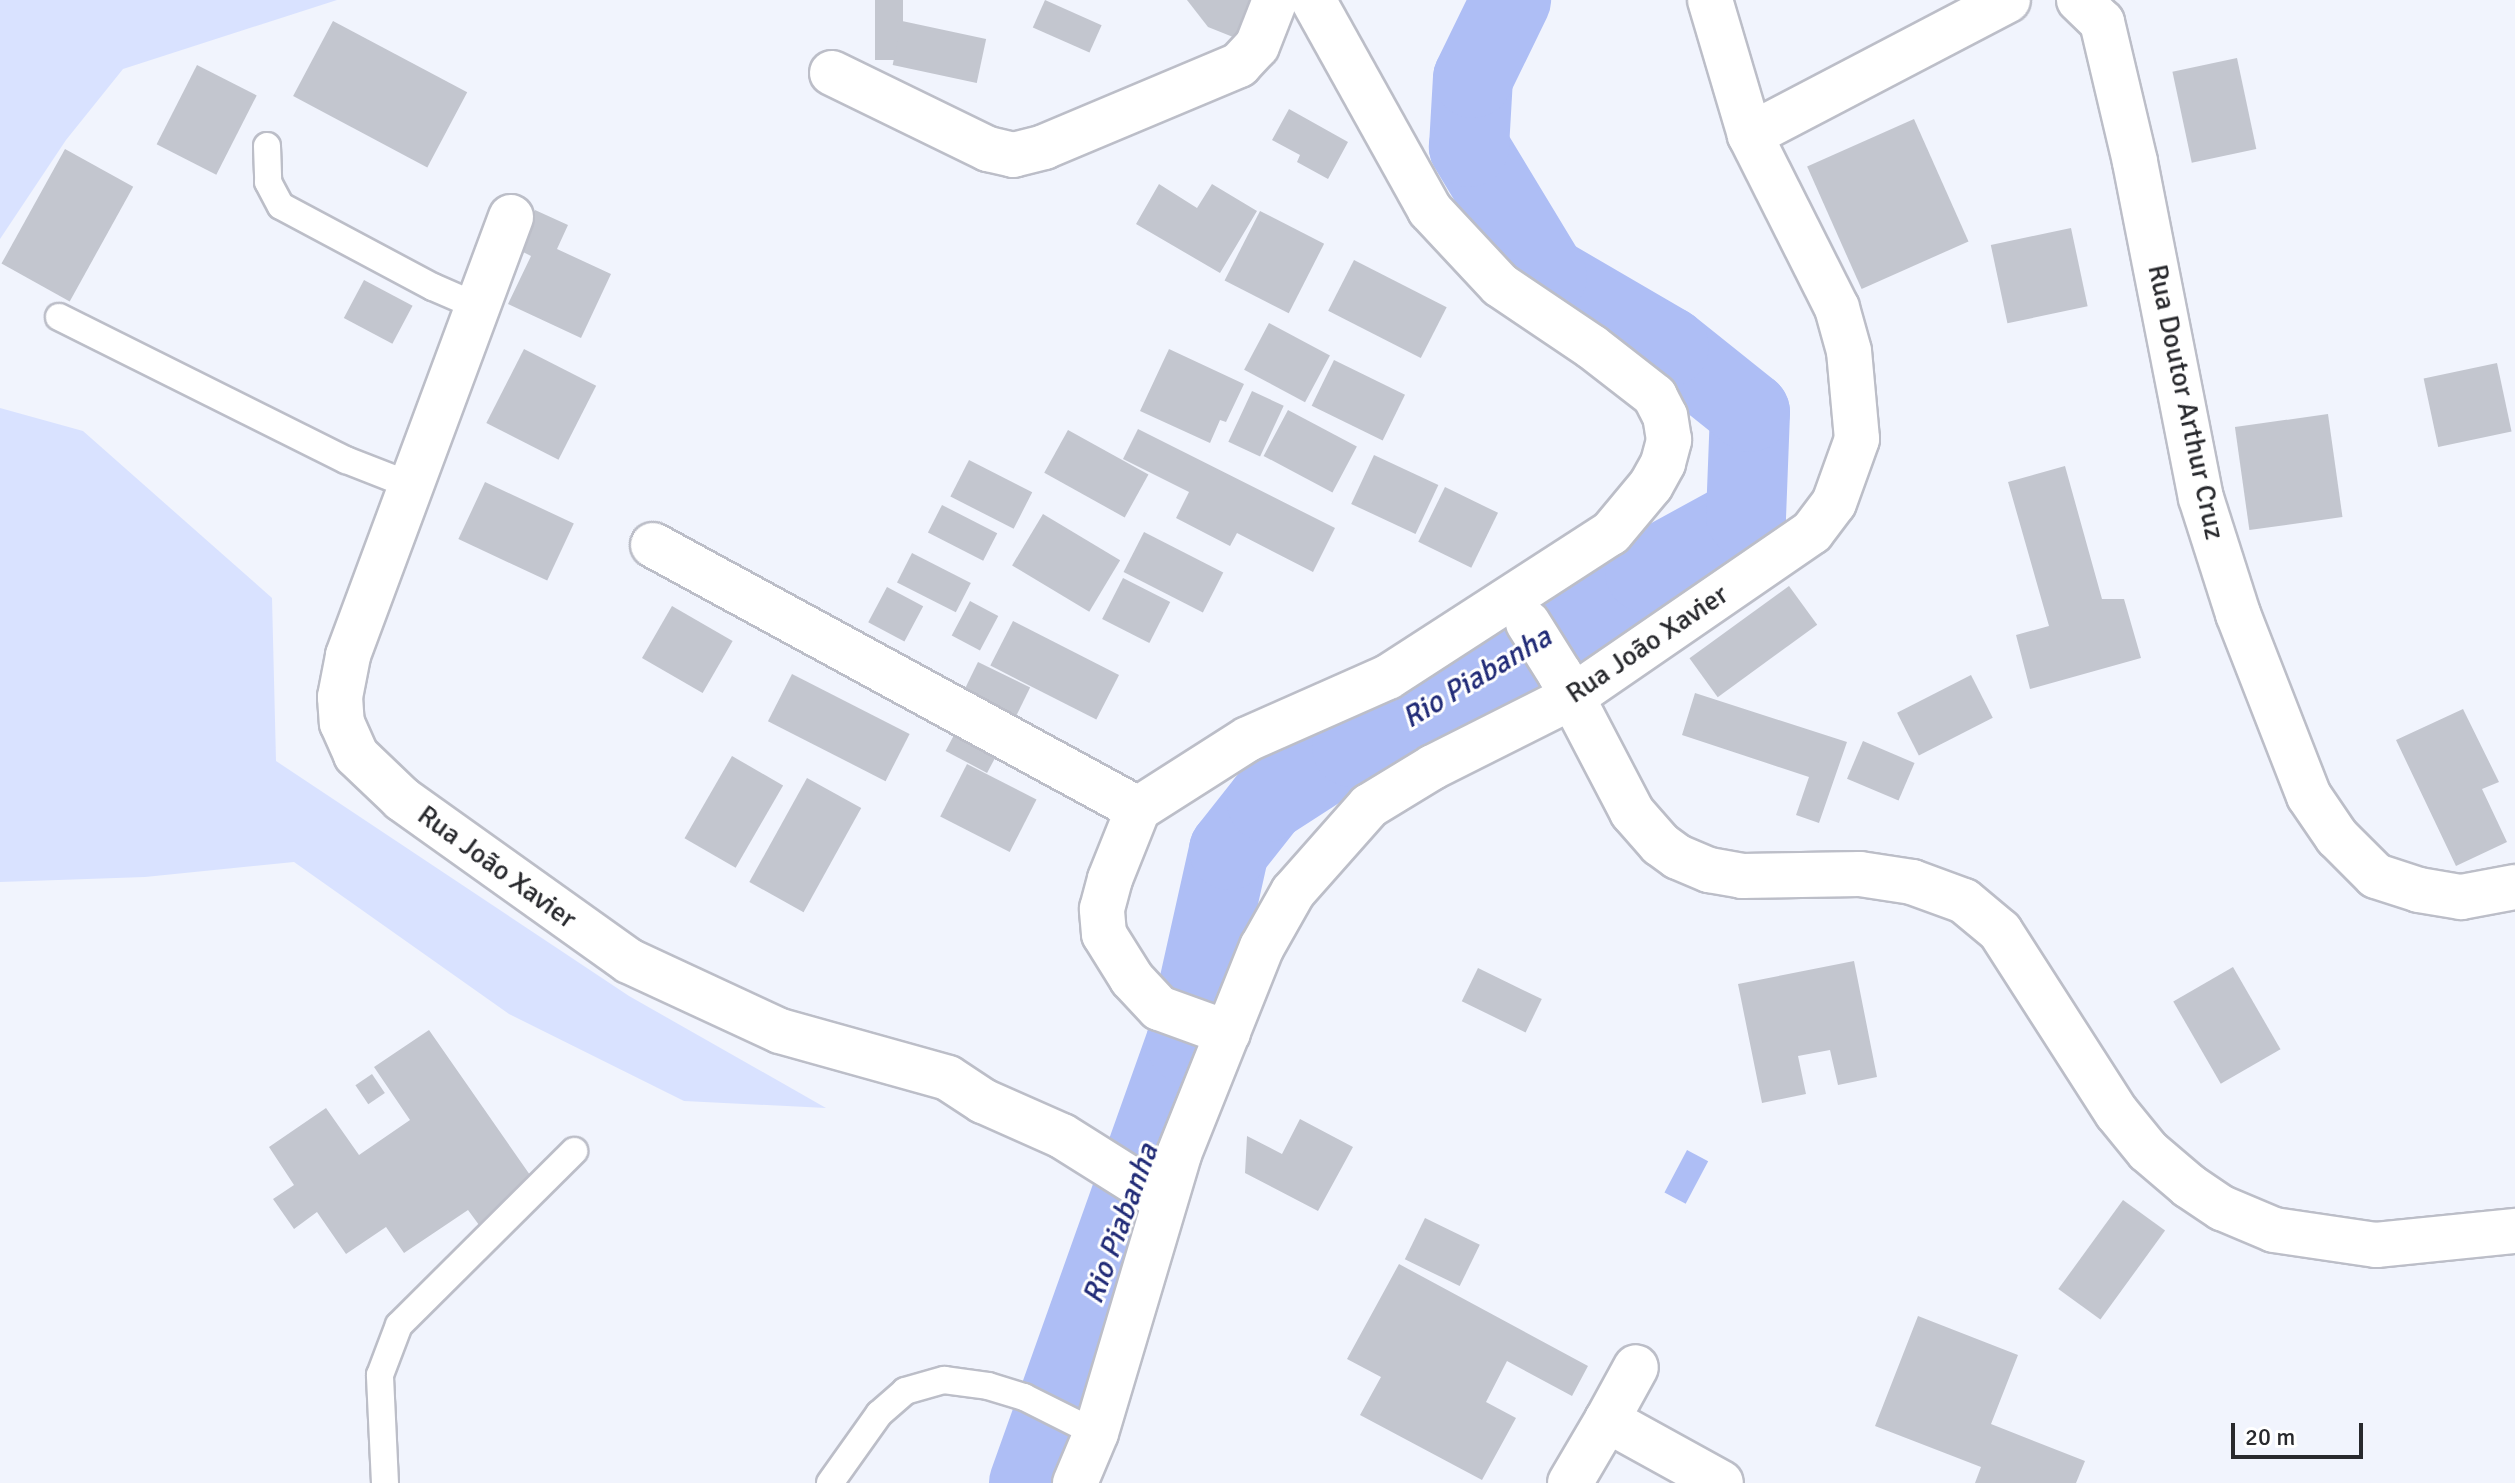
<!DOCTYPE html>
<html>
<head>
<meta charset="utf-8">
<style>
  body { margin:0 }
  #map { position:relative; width:2515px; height:1483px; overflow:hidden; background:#f1f4fd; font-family:Signika,sans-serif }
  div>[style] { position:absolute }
  .green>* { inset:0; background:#d9e2ff }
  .water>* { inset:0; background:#aebef5; transform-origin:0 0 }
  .river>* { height:80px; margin:-40px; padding:0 40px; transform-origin:40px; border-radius:40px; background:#aebef5 }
  .building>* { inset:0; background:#c3c6cf; transform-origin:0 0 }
  .roads { filter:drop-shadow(2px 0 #bcbec8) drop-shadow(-2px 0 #bcbec8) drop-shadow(0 2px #bcbec8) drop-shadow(0 -2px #bcbec8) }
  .lane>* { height:26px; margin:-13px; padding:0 13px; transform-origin:13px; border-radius:13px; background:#fff }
  .street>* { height:44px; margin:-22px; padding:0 22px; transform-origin:22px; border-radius:22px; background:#fff }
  span { translate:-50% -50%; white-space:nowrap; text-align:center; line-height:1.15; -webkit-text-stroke:6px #fff; paint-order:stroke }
  .street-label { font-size:28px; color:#28292d }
  .water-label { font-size:30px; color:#212b77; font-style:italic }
  .scale { position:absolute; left:2231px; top:1423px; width:132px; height:36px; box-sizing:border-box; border:4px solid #28292d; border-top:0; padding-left:10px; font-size:24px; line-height:28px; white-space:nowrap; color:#28292d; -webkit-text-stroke:6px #fff; paint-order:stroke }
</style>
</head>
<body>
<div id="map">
  <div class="green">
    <i style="clip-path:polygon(0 0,337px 0,123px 69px,66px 140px,0 239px)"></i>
    <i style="clip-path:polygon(0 408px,83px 431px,272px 598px,276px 761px,629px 996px,826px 1108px,684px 1101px,509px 1014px,294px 862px,145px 877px,0 882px)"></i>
  </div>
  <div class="water">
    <i style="left:1687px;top:1150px;width:24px;height:48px;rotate:28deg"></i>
  </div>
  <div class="river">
    <i style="left:1029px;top:1483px;width:467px;rotate:-70.4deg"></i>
    <i style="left:1186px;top:1043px;width:198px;rotate:-77.4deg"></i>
    <i style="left:1229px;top:850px;width:61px;rotate:-51.6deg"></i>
    <i style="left:1267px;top:802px;width:101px;rotate:-32.9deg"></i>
    <i style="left:1352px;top:747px;width:108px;rotate:-25.1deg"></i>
    <i style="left:1450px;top:701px;width:234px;rotate:-33.5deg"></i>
    <i style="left:1645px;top:572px;width:115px;rotate:-28.6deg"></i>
    <i style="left:1746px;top:517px;width:105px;rotate:-87.8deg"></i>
    <i style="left:1750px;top:412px;width:104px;rotate:-141.3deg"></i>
    <i style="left:1669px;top:347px;width:141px;rotate:-149.8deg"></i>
    <i style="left:1547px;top:276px;width:151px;rotate:-121.2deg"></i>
    <i style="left:1469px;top:147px;width:69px;rotate:-86.7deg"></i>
    <i style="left:1473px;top:78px;width:87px;rotate:-64deg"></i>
  </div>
  <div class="building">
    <i style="left:875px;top:0;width:28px;height:60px"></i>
    <i style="left:1045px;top:0;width:62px;height:30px;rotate:24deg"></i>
    <i style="clip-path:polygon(1187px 0,1261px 0,1238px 39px,1208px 27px)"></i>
    <i style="left:333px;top:21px;width:152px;height:85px;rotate:28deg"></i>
    <i style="left:902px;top:21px;width:86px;height:45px;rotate:12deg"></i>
    <i style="left:2237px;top:58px;width:93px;height:66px;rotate:78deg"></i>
    <i style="left:197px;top:65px;width:67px;height:89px;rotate:27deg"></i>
    <i style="clip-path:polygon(1289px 109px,1348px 142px,1328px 179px,1297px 162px,1300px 155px,1272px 140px)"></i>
    <i style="left:1914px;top:119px;width:134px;height:117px;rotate:66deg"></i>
    <i style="left:65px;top:149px;width:78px;height:131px;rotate:29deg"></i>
    <i style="clip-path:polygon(1159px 184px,1197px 208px,1212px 184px,1257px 211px,1220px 273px,1136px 224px)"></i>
    <i style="clip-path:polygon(535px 210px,568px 225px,557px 249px,611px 274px,581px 338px,508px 304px,531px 256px,517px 249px)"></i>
    <i style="left:1260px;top:211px;width:72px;height:78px;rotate:27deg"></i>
    <i style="left:2071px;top:228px;width:80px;height:82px;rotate:78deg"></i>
    <i style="left:1354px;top:260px;width:104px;height:57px;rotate:27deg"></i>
    <i style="left:364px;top:280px;width:55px;height:43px;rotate:28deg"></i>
    <i style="left:1269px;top:323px;width:69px;height:53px;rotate:28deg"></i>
    <i style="left:524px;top:349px;width:81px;height:83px;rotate:27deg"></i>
    <i style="clip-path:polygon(1169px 349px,1244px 384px,1226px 422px,1220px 420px,1210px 443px,1140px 411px)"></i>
    <i style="left:1334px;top:360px;width:79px;height:51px;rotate:26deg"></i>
    <i style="left:2497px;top:363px;width:70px;height:75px;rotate:78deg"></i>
    <i style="left:1252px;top:391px;width:35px;height:56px;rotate:25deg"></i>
    <i style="left:1288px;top:410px;width:78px;height:52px;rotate:28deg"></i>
    <i style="left:2328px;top:414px;width:104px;height:94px;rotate:82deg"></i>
    <i style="clip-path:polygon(1138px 429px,1335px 528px,1313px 572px,1237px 533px,1230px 546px,1176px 518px,1189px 492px,1123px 459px)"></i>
    <i style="left:1068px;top:430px;width:92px;height:49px;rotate:29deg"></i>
    <i style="left:1374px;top:455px;width:71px;height:54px;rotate:25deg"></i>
    <i style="left:969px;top:460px;width:71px;height:41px;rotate:27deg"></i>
    <i style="clip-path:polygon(2065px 466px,2102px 599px,2124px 599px,2141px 658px,2030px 689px,2016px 635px,2049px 626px,2008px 482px)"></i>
    <i style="left:485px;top:482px;width:98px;height:63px;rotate:25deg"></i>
    <i style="left:1445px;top:487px;width:59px;height:61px;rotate:26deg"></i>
    <i style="left:942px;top:505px;width:62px;height:31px;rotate:27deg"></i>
    <i style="left:1043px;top:514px;width:90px;height:60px;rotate:31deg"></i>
    <i style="left:1144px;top:532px;width:89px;height:45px;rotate:27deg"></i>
    <i style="left:912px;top:553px;width:66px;height:33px;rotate:27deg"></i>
    <i style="left:1123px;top:578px;width:53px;height:46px;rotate:27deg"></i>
    <i style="left:1789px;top:586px;width:48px;height:123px;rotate:54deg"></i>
    <i style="left:887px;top:587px;width:41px;height:40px;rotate:28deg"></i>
    <i style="left:970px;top:601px;width:32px;height:39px;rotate:28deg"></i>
    <i style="left:672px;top:606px;width:70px;height:60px;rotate:30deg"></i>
    <i style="left:1013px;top:621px;width:119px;height:50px;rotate:27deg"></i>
    <i style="left:978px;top:662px;width:58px;height:31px;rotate:26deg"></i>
    <i style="left:792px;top:674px;width:132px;height:53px;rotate:27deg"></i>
    <i style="left:1971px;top:675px;width:48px;height:83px;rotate:63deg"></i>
    <i style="clip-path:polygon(1695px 693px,1847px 742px,1819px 823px,1796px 815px,1809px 777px,1682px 735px)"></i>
    <i style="clip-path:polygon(2463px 709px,2499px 782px,2482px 789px,2507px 842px,2456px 866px,2396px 740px)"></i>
    <i style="left:962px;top:720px;width:47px;height:35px;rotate:28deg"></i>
    <i style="left:1863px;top:741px;width:56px;height:41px;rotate:23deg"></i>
    <i style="left:732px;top:756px;width:59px;height:95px;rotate:30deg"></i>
    <i style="left:967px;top:764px;width:78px;height:59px;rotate:27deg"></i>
    <i style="left:807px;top:778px;width:62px;height:119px;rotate:29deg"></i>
    <i style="clip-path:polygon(1854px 961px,1877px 1077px,1838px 1085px,1830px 1050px,1798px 1056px,1806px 1094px,1762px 1103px,1738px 984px)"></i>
    <i style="left:2233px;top:967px;width:95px;height:69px;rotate:60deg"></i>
    <i style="left:1478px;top:968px;width:71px;height:37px;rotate:26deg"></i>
    <i style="clip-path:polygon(429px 1030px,537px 1185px,479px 1225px,468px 1210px,404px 1253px,386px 1227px,346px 1254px,317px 1212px,294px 1229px,273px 1199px,294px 1185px,269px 1147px,326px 1108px,359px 1155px,410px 1120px,374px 1067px)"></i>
    <i style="left:372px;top:1074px;width:23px;height:20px;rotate:56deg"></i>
    <i style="clip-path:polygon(1300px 1119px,1353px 1147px,1318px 1211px,1245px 1173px,1247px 1136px,1282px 1154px)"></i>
    <i style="left:2123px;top:1200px;width:52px;height:110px;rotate:36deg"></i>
    <i style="left:1425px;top:1218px;width:61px;height:46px;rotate:26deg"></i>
    <i style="clip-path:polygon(1399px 1264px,1588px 1366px,1572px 1396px,1507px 1361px,1486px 1402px,1516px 1418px,1482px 1480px,1360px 1415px,1381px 1377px,1347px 1359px)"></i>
    <i style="clip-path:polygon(1918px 1316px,2018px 1355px,1991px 1424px,2085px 1461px,2076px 1483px,1975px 1483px,1981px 1467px,1875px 1426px)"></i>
  </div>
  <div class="roads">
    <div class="lane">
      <i style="left:267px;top:146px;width:36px;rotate:88deg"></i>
      <i style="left:268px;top:182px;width:27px;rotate:62deg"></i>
      <i style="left:281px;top:206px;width:172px;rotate:28.1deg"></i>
      <i style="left:433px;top:287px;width:48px;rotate:23.4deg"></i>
      <i style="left:59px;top:317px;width:321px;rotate:26.5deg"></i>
      <i style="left:346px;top:460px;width:69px;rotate:21.3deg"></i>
      <i style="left:385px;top:1483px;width:108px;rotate:-92.7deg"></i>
      <i style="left:380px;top:1375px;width:53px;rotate:-69.2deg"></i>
      <i style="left:399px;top:1325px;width:247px;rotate:-44.8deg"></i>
      <i style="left:830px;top:1483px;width:85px;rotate:-54.6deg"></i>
      <i style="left:879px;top:1414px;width:35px;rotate:-41deg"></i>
      <i style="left:905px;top:1391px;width:41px;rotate:-15.8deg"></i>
      <i style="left:944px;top:1380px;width:44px;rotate:7.8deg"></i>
      <i style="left:988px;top:1386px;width:38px;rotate:17deg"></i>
      <i style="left:1024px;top:1397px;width:80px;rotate:26.6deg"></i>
    </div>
    <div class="street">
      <i style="left:2079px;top:0;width:32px;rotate:44deg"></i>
      <i style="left:2102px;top:22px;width:144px;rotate:76.7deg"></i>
      <i style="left:2135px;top:162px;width:342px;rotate:78.9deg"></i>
      <i style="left:2201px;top:498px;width:122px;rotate:72.3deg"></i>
      <i style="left:2238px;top:614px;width:195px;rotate:68.7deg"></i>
      <i style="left:2309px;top:796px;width:50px;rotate:55.7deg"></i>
      <i style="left:2337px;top:837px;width:55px;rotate:45deg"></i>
      <i style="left:2376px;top:876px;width:45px;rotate:18deg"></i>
      <i style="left:2419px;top:890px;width:43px;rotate:9.5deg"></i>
      <i style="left:2461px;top:897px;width:55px;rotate:-10.5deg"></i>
      <i style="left:832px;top:73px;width:174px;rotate:26deg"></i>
      <i style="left:988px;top:149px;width:26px;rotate:13deg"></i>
      <i style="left:1013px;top:155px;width:32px;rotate:-14deg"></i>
      <i style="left:1044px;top:147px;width:212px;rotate:-22.8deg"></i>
      <i style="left:1239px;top:65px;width:26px;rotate:-47deg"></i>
      <i style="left:1257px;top:46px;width:49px;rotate:-68.6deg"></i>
      <i style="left:1750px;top:135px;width:291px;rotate:-27.6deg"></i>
      <i style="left:511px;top:217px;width:468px;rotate:110.4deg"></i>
      <i style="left:348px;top:656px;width:42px;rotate:101deg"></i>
      <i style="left:340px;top:697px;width:26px;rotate:86deg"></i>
      <i style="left:342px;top:723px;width:35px;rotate:66deg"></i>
      <i style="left:356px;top:755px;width:64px;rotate:43.7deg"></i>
      <i style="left:402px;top:799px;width:279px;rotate:35.5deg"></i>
      <i style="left:629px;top:961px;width:166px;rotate:24.9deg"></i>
      <i style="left:780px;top:1031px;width:174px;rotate:15.6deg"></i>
      <i style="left:948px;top:1078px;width:42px;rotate:33.3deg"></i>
      <i style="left:983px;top:1101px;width:86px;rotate:23.9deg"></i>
      <i style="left:1062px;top:1136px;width:120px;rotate:32.1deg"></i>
      <i style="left:653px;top:545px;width:552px;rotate:28.56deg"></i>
      <i style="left:1528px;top:623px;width:60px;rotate:57.9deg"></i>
      <i style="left:1560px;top:674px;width:156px;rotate:62.4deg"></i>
      <i style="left:1632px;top:812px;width:43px;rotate:48.8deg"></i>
      <i style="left:1660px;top:844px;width:22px;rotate:36deg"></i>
      <i style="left:1678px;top:857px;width:34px;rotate:23deg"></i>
      <i style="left:1709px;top:870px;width:34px;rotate:10deg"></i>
      <i style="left:1742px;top:876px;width:118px;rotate:-1deg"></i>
      <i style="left:1860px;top:874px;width:53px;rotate:8.7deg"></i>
      <i style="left:1912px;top:882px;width:55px;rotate:20.1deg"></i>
      <i style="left:1964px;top:901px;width:47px;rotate:39.8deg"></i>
      <i style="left:2000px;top:931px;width:216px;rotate:57.3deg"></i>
      <i style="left:2117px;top:1113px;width:49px;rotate:50.8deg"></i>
      <i style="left:2148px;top:1151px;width:54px;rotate:40.5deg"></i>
      <i style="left:2189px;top:1186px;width:40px;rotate:34deg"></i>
      <i style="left:2222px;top:1208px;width:56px;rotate:22.9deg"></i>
      <i style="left:2274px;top:1230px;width:103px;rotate:8.4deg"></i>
      <i style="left:2376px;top:1245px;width:140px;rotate:-5.8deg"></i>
      <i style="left:1228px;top:1033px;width:73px;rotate:-160.1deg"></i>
      <i style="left:1159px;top:1008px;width:40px;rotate:-133deg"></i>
      <i style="left:1132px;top:979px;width:53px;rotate:-121.9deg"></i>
      <i style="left:1104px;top:934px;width:25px;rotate:-95deg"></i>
      <i style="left:1102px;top:909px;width:31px;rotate:-75deg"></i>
      <i style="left:1110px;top:879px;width:75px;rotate:-68.2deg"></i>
      <i style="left:1138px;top:809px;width:130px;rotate:-32.5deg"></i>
      <i style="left:1248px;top:739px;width:153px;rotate:-23.9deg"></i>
      <i style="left:1388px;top:677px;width:265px;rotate:-32.9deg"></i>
      <i style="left:1611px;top:533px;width:62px;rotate:-50.2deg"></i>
      <i style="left:1651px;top:485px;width:25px;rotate:-61deg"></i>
      <i style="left:1663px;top:463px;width:24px;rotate:-75deg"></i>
      <i style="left:1669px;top:440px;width:24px;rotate:-99deg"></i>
      <i style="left:1665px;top:416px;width:22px;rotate:-117deg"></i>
      <i style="left:1655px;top:396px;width:80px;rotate:-142.1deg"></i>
      <i style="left:1592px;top:347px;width:111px;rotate:-146deg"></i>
      <i style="left:1500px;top:285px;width:103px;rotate:-133deg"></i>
      <i style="left:1430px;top:210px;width:240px;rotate:-119.1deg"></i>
      <i style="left:1607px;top:1420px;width:60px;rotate:-61.3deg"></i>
      <i style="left:1075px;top:1483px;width:54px;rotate:-67.2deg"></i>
      <i style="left:1096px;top:1433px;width:291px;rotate:-73.4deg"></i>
      <i style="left:1179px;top:1154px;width:223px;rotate:-68.2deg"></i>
      <i style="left:1262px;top:947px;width:63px;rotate:-60.6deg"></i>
      <i style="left:1293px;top:892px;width:115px;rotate:-48.5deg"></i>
      <i style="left:1369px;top:806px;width:75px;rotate:-31.4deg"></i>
      <i style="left:1433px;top:767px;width:156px;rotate:-26.7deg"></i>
      <i style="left:1572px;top:697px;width:291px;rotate:-34.5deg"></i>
      <i style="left:1812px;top:532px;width:36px;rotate:-53deg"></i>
      <i style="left:1834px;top:503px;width:68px;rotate:-70.2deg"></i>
      <i style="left:1857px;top:439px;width:88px;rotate:-95.2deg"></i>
      <i style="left:1849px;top:351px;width:45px;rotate:-105.6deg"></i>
      <i style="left:1837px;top:308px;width:194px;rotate:-116.7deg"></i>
      <i style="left:1750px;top:135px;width:141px;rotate:-106.5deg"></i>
      <i style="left:1570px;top:1483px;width:73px;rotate:-59.6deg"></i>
      <i style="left:1607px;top:1420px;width:130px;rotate:28.9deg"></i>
    </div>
  </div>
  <div class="street-label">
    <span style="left:2186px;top:402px;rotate:78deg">Rua Doutor Arthur Cruz</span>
    <span style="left:1647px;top:644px;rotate:-34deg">Rua João Xavier</span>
    <span style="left:497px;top:867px;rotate:36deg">Rua João Xavier</span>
  </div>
  <div class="water-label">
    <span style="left:1477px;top:678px;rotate:-31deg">Rio Piabanha</span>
    <span style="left:1121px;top:1224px;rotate:-70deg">Rio Piabanha</span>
  </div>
  <div class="scale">20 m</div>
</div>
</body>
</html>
